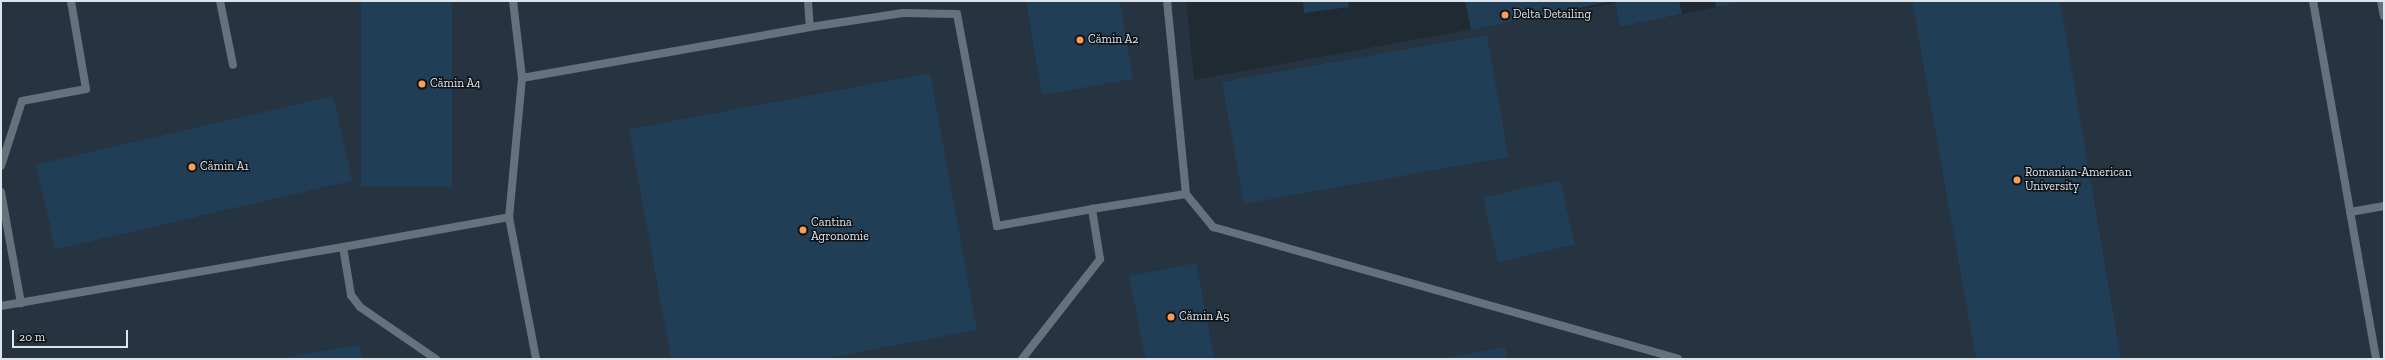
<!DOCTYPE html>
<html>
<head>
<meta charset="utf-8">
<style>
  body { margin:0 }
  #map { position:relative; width:2385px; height:360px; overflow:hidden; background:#202a32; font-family:"Zilla Slab",serif }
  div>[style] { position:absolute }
  .built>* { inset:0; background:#253440 }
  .building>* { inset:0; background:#213e57; transform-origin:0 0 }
  .lane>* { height:8px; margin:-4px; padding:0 4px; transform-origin:4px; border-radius:4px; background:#64727e }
  .dots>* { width:11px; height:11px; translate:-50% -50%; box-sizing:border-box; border:2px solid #0d1216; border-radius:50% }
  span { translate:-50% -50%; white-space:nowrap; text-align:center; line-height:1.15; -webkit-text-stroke:3px #0d1216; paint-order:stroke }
  .poi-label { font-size:12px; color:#dee4ea }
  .left { translate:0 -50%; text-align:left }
  .frame { position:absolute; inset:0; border:2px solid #dee4ea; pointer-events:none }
  .scale { position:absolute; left:12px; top:330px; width:116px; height:18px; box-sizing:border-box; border:2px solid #dee4ea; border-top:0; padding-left:5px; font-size:12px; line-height:14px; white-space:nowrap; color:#dee4ea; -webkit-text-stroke:3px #0d1216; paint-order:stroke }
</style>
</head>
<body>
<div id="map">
  <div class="built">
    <i style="clip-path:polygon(1px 1px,1186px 1px,1194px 80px,1615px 3px,1620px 27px,1748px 1px,2384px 1px,2384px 359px,1px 359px)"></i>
  </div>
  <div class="building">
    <i style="left:361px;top:1px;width:91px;height:186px"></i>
    <i style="clip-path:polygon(1026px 1px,1120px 1px,1133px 79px,1042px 95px)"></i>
    <i style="clip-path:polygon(1303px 1px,1348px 1px,1349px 7px,1304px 13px)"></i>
    <i style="clip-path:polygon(1465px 1px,1608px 1px,1608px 2px,1471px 30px)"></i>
    <i style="clip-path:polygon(1618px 1px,1679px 1px,1682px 14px,1620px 27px,1615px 3px)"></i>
    <i style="clip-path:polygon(1715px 1px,1744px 1px,1744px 2px,1716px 7px)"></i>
    <i style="clip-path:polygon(1912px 1px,2060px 1px,2121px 359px,1976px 359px)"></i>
    <i style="left:1487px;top:35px;width:124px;height:269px;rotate:80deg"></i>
    <i style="clip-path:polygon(930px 73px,977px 330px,822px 359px,671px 359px,629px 129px)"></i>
    <i style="left:333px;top:96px;width:87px;height:305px;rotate:77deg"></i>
    <i style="left:1560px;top:180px;width:66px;height:79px;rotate:77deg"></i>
    <i style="left:1196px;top:263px;width:98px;height:68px;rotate:79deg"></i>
    <i style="clip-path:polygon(359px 345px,362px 359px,281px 359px,281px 358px)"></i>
    <i style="clip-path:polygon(1505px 347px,1507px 359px,1445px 359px,1445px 358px)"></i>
  </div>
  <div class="lane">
    <i style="left:220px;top:1px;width:65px;rotate:78.5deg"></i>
    <i style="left:513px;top:1px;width:78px;rotate:83.3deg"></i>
    <i style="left:522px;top:78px;width:140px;rotate:95.3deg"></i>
    <i style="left:509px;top:217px;width:145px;rotate:79.2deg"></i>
    <i style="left:808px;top:1px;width:26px;rotate:86deg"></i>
    <i style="left:2313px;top:1px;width:364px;rotate:80deg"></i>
    <i style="left:2381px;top:1px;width:15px;rotate:79deg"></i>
    <i style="left:522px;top:78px;width:292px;rotate:-10deg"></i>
    <i style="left:810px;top:27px;width:94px;rotate:-8.6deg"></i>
    <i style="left:903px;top:13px;width:54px;rotate:1.1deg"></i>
    <i style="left:957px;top:14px;width:216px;rotate:79.3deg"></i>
    <i style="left:997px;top:226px;width:97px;rotate:-10.1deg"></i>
    <i style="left:1px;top:166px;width:68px;rotate:-72.1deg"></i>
    <i style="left:22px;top:101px;width:65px;rotate:-10.6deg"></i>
    <i style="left:86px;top:89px;width:89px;rotate:-99.7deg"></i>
    <i style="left:1px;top:192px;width:113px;rotate:79.8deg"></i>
    <i style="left:1186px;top:194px;width:43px;rotate:50.7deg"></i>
    <i style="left:1213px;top:227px;width:483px;rotate:15.8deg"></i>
    <i style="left:2350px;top:212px;width:35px;rotate:-10deg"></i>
    <i style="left:343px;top:247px;width:169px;rotate:-10.2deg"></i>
    <i style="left:1px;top:306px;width:347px;rotate:-9.8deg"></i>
    <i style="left:343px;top:247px;width:49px;rotate:80.5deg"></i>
    <i style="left:351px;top:295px;width:15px;rotate:53deg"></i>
    <i style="left:360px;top:307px;width:92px;rotate:34.4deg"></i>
    <i style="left:1022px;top:359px;width:127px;rotate:-52deg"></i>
    <i style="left:1100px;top:259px;width:51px;rotate:-99.1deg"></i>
    <i style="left:1092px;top:209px;width:95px;rotate:-9.1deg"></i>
    <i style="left:1186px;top:194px;width:194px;rotate:-95.6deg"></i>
  </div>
  <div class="dots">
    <i style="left:1505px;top:15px;background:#fc9d53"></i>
    <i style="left:1080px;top:40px;background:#fc9d53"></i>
    <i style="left:422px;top:84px;background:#fc9d53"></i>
    <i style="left:192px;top:167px;background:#fc9d53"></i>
    <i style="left:2017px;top:180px;background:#fc9d53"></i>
    <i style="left:803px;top:230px;background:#fc9d53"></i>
    <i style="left:1171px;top:317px;background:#fc9d53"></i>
  </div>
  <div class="poi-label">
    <span class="left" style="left:1513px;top:15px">Delta Detailing</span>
    <span class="left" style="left:1088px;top:40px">Cămin A2</span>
    <span class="left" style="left:430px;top:84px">Cămin A4</span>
    <span class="left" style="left:200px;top:167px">Cămin A1</span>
    <span class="left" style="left:2025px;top:180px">Romanian-American<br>University</span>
    <span class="left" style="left:811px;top:230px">Cantina<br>Agronomie</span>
    <span class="left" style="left:1179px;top:317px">Cămin A5</span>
  </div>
  <div class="frame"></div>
  <div class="scale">20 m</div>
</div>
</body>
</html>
